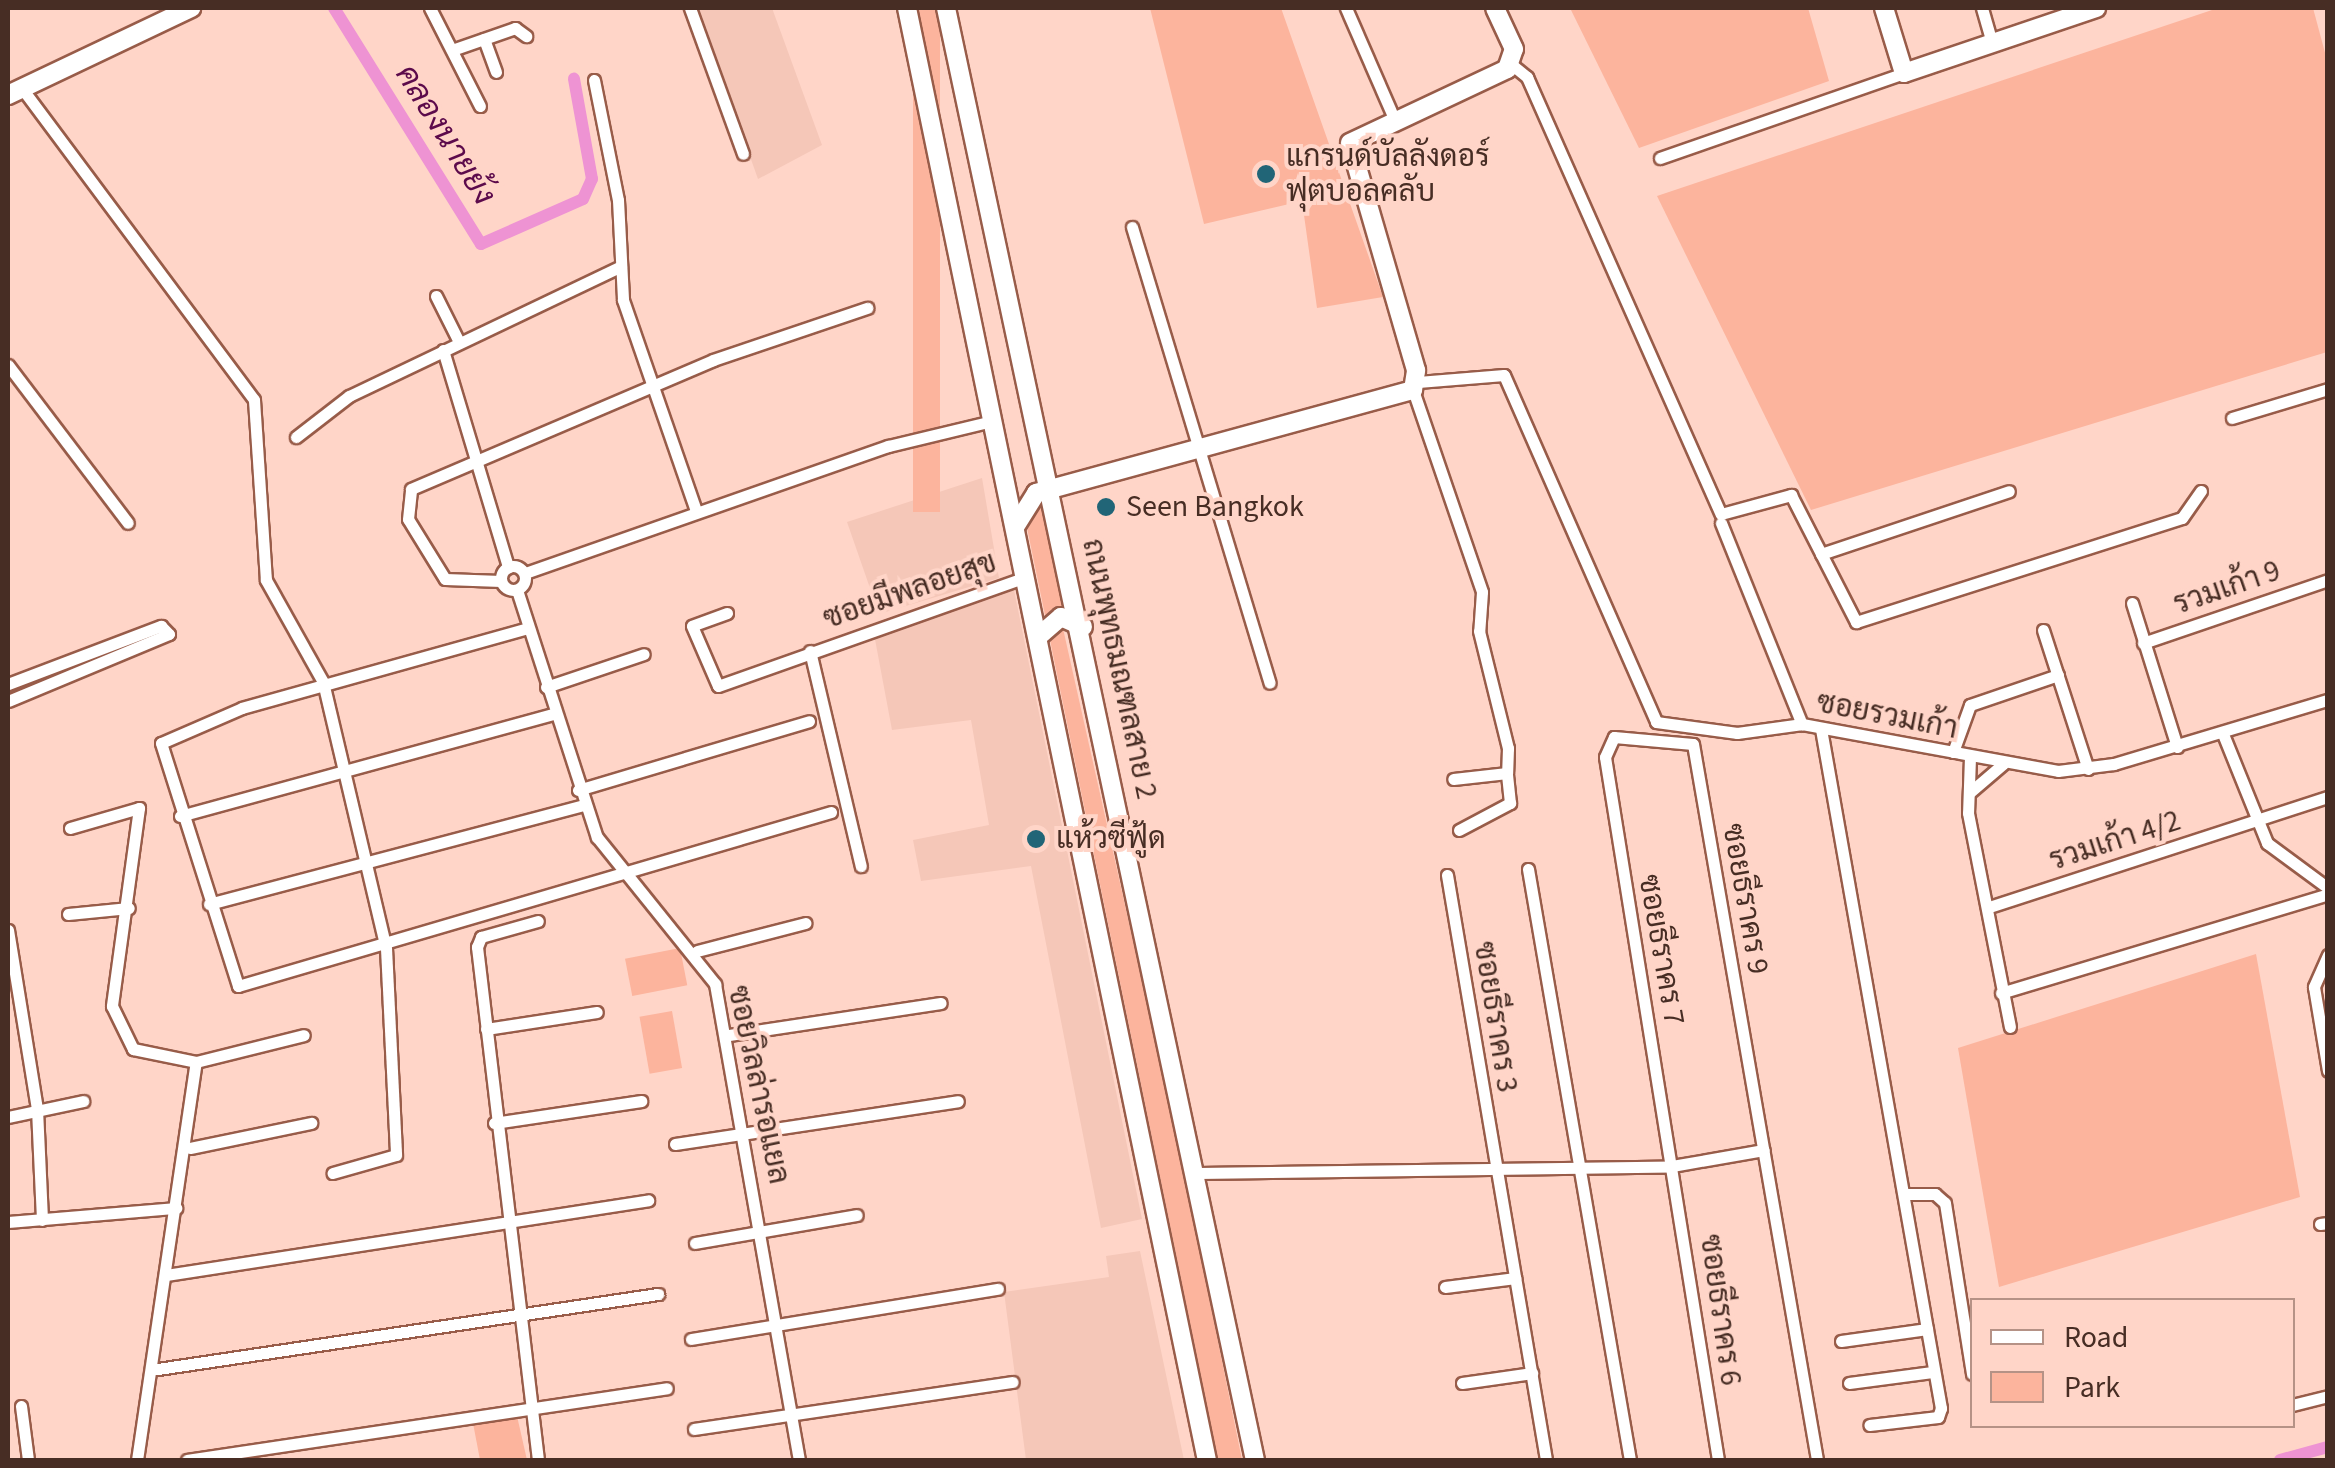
<!DOCTYPE html>
<html>
<head>
<meta charset="utf-8">
<style>
  body { margin:0 }
  #map { position:relative; width:2335px; height:1468px; overflow:hidden; background:#ffd5c8; font-family:"Source Sans 3",Sarabun,sans-serif }
  div>[style] { position:absolute }
  .built>* { inset:0; background:#f5c7b8 }
  .green>* { inset:0; background:#fcb49d; transform-origin:0 0 }
  .canal>* { height:12px; margin:-6px; padding:0 6px; transform-origin:6px; border-radius:6px; background:#ee93d3 }
  .roads { filter:drop-shadow(2px 0 #985c49) drop-shadow(-2px 0 #985c49) drop-shadow(0 2px #985c49) drop-shadow(0 -2px #985c49) }
  .street>* { height:11px; margin:-5.5px; padding:0 5.5px; transform-origin:5.5px; border-radius:5.5px; background:#fff }
  .street>.ring { margin:-5.5px; padding:0; box-sizing:content-box; background:none; border:11px solid #fff; border-radius:50% }
  .secondary>* { height:18px; margin:-9px; padding:0 9px; transform-origin:9px; border-radius:9px; background:#fff }
  .dots>* { width:28px; height:28px; translate:-50% -50%; box-sizing:border-box; border:5px solid #ffd5c8; border-radius:50% }
  span { translate:-50% -50%; white-space:nowrap; text-align:center; line-height:1.15; -webkit-text-stroke:8px #ffd5c8; paint-order:stroke }
  .poi-label { font-size:30px; color:#472d24 }
  .left { translate:0 -50%; text-align:left }
  .street-label { font-size:30px; color:#472d24 }
  .water-label { font-size:32px; color:#5c0a4b; font-style:italic }
  .frame { position:absolute; inset:0; border:10px solid #472d24; pointer-events:none }
  .legend { position:absolute; left:1970px; top:1298px; width:325px; height:130px; box-sizing:border-box; background:#ffd5c8; border:2px solid #b59286; margin:0; padding:12px 18px; list-style:none; font-size:30px; color:#472d24 }
  .legend li { display:flex; align-items:center; gap:20px; height:50px }
  .legend b { width:50px; border:2px solid #b59286 }
</style>
</head>
<body>
<div id="map">
  <div class="built">
    <i style="clip-path:polygon(697px 8px,772px 8px,822px 145px,758px 179px)"></i>
    <i style="clip-path:polygon(982px 478px,999px 578px,879px 614px,847px 522px)"></i>
    <i style="clip-path:polygon(1014px 590px,1142px 1219px,1101px 1228px,1031px 866px,921px 881px,913px 840px,989px 825px,971px 720px,892px 730px,874px 634px)"></i>
    <i style="clip-path:polygon(1140px 1251px,1184px 1460px,1026px 1460px,1004px 1292px,1109px 1277px,1106px 1256px)"></i>
  </div>
  <div class="green">
    <i style="left:913px;top:8px;width:27px;height:504px"></i>
    <i style="clip-path:polygon(1150px 8px,1281px 8px,1383px 297px,1317px 308px,1302px 201px,1204px 224px)"></i>
    <i style="clip-path:polygon(1570px 8px,1808px 8px,1829px 81px,1639px 148px)"></i>
    <i style="clip-path:polygon(2218px 8px,2313px 8px,2328px 64px,2327px 352px,1811px 510px,1657px 196px)"></i>
    <i style="clip-path:polygon(1040px 501px,1067px 606px,1045px 615px,1025px 518px)"></i>
    <i style="clip-path:polygon(1062px 624px,1174px 1124px,1242px 1460px,1218px 1460px,1050px 640px)"></i>
    <i style="left:680px;top:948px;width:38px;height:56px;rotate:79deg"></i>
    <i style="clip-path:polygon(2256px 954px,2300px 1197px,1999px 1287px,1958px 1048px)"></i>
    <i style="left:672px;top:1011px;width:58px;height:33px;rotate:80deg"></i>
    <i style="clip-path:polygon(517px 1416px,527px 1460px,480px 1460px,473px 1423px)"></i>
  </div>
  <div class="canal">
    <i style="left:334px;top:8px;width:278px;rotate:58.1deg"></i>
    <i style="left:481px;top:244px;width:111px;rotate:-23.8deg"></i>
    <i style="left:583px;top:199px;width:22px;rotate:-66deg"></i>
    <i style="left:592px;top:179px;width:102px;rotate:-100.2deg"></i>
    <i style="left:2280px;top:1460px;width:50px;rotate:-15.2deg"></i>
  </div>
  <div class="roads">
    <div class="street">
      <i style="left:430px;top:8px;width:110px;rotate:63deg"></i>
      <i style="left:690px;top:8px;width:155px;rotate:70deg"></i>
      <i style="left:1346px;top:8px;width:118px;rotate:66.5deg"></i>
      <i style="left:1982px;top:8px;width:36px;rotate:74deg"></i>
      <i style="left:484px;top:39px;width:35px;rotate:70deg"></i>
      <i style="left:452px;top:50px;width:67px;rotate:-19.2deg"></i>
      <i style="left:515px;top:28px;width:14px;rotate:36deg"></i>
      <i style="left:1511px;top:64px;width:21px;rotate:39deg"></i>
      <i style="left:1527px;top:77px;width:478px;rotate:66.1deg"></i>
      <i style="left:1721px;top:514px;width:73px;rotate:-15.2deg"></i>
      <i style="left:1791px;top:495px;width:143px;rotate:62.9deg"></i>
      <i style="left:1856px;top:622px;width:342px;rotate:-17.7deg"></i>
      <i style="left:2182px;top:518px;width:33px;rotate:-55deg"></i>
      <i style="left:594px;top:80px;width:122px;rotate:78.7deg"></i>
      <i style="left:618px;top:200px;width:100px;rotate:87.1deg"></i>
      <i style="left:623px;top:300px;width:223px;rotate:70.9deg"></i>
      <i style="left:21px;top:87px;width:390px;rotate:53.3deg"></i>
      <i style="left:254px;top:400px;width:180px;rotate:86.2deg"></i>
      <i style="left:266px;top:580px;width:117px;rotate:60.8deg"></i>
      <i style="left:323px;top:682px;width:273px;rotate:76.7deg"></i>
      <i style="left:386px;top:948px;width:207px;rotate:87.2deg"></i>
      <i style="left:396px;top:1155px;width:66px;rotate:164.1deg"></i>
      <i style="left:1660px;top:158px;width:258px;rotate:-19.2deg"></i>
      <i style="left:1132px;top:227px;width:476px;rotate:73.2deg"></i>
      <i style="left:436px;top:296px;width:51px;rotate:63.4deg"></i>
      <i style="left:443px;top:350px;width:227px;rotate:73.3deg"></i>
      <i style="left:8px;top:365px;width:198px;rotate:52.8deg"></i>
      <i style="left:1418px;top:382px;width:86px;rotate:-4.7deg"></i>
      <i style="left:1504px;top:375px;width:379px;rotate:66.3deg"></i>
      <i style="left:1656px;top:722px;width:82px;rotate:7.7deg"></i>
      <i style="left:1737px;top:733px;width:66px;rotate:-7.9deg"></i>
      <i style="left:1802px;top:724px;width:260px;rotate:10.4deg"></i>
      <i style="left:2058px;top:771px;width:56px;rotate:-7.1deg"></i>
      <i style="left:2114px;top:764px;width:223px;rotate:-16.7deg"></i>
      <i style="left:1413px;top:390px;width:213px;rotate:71.1deg"></i>
      <i style="left:1482px;top:592px;width:39px;rotate:94deg"></i>
      <i style="left:1479px;top:631px;width:121px;rotate:76.1deg"></i>
      <i style="left:1508px;top:748px;width:25px;rotate:92deg"></i>
      <i style="left:1507px;top:773px;width:54px;rotate:173.7deg"></i>
      <i style="left:2232px;top:418px;width:100px;rotate:-16.8deg"></i>
      <i style="left:296px;top:437px;width:67px;rotate:-37.7deg"></i>
      <i style="left:349px;top:396px;width:301px;rotate:-25.5deg"></i>
      <i style="left:1721px;top:523px;width:217px;rotate:68.1deg"></i>
      <i style="left:1821px;top:554px;width:198px;rotate:-18.5deg"></i>
      <i class="ring" style="left:501px;top:566px;width:13px;height:13px"></i>
      <i style="left:525px;top:573px;width:385px;rotate:-19.3deg"></i>
      <i style="left:888px;top:446px;width:107px;rotate:-13.5deg"></i>
      <i style="left:501px;top:581px;width:56px;rotate:-178deg"></i>
      <i style="left:445px;top:579px;width:70px;rotate:-121.7deg"></i>
      <i style="left:408px;top:519px;width:30px;rotate:-84deg"></i>
      <i style="left:411px;top:489px;width:328px;rotate:-23.1deg"></i>
      <i style="left:713px;top:360px;width:163px;rotate:-18.7deg"></i>
      <i style="left:517px;top:590px;width:260px;rotate:72.1deg"></i>
      <i style="left:597px;top:837px;width:189px;rotate:51.2deg"></i>
      <i style="left:715px;top:984px;width:483px;rotate:80deg"></i>
      <i style="left:2132px;top:603px;width:151px;rotate:72.6deg"></i>
      <i style="left:727px;top:613px;width:37px;rotate:160deg"></i>
      <i style="left:692px;top:626px;width:65px;rotate:66.6deg"></i>
      <i style="left:718px;top:686px;width:327px;rotate:-19.5deg"></i>
      <i style="left:528px;top:628px;width:297px;rotate:164.4deg"></i>
      <i style="left:242px;top:708px;width:88px;rotate:156.6deg"></i>
      <i style="left:161px;top:743px;width:255px;rotate:72.4deg"></i>
      <i style="left:238px;top:986px;width:618px;rotate:-16.35deg"></i>
      <i style="left:2043px;top:630px;width:146px;rotate:72.1deg"></i>
      <i style="left:2143px;top:643px;width:195px;rotate:-18.8deg"></i>
      <i style="left:810px;top:651px;width:221px;rotate:76.7deg"></i>
      <i style="left:8px;top:684px;width:164px;rotate:-20.8deg"></i>
      <i style="left:161px;top:626px;width:11px;rotate:45deg"></i>
      <i style="left:169px;top:634px;width:174px;rotate:157.4deg"></i>
      <i style="left:546px;top:687px;width:103px;rotate:-18.6deg"></i>
      <i style="left:1821px;top:729px;width:690px;rotate:79.98deg"></i>
      <i style="left:1941px;top:1408px;width:9px;rotate:108deg"></i>
      <i style="left:1938px;top:1417px;width:69px;rotate:173.4deg"></i>
      <i style="left:2223px;top:734px;width:118px;rotate:68deg"></i>
      <i style="left:2267px;top:843px;width:76px;rotate:36.4deg"></i>
      <i style="left:1953px;top:752px;width:50px;rotate:-70.1deg"></i>
      <i style="left:1970px;top:705px;width:93px;rotate:-18.8deg"></i>
      <i style="left:1970px;top:757px;width:56px;rotate:92deg"></i>
      <i style="left:1968px;top:813px;width:218px;rotate:78.9deg"></i>
      <i style="left:578px;top:790px;width:241px;rotate:-16.6deg"></i>
      <i style="left:1969px;top:793px;width:45px;rotate:-40.5deg"></i>
      <i style="left:180px;top:816px;width:388px;rotate:-15.3deg"></i>
      <i style="left:70px;top:828px;width:72px;rotate:-16.2deg"></i>
      <i style="left:139px;top:808px;width:200px;rotate:97.8deg"></i>
      <i style="left:112px;top:1006px;width:48px;rotate:64deg"></i>
      <i style="left:133px;top:1049px;width:64px;rotate:11.7deg"></i>
      <i style="left:196px;top:1062px;width:111px;rotate:-14deg"></i>
      <i style="left:1459px;top:830px;width:58px;rotate:-27.9deg"></i>
      <i style="left:1510px;top:803px;width:30px;rotate:-96deg"></i>
      <i style="left:1528px;top:869px;width:600px;rotate:80.21deg"></i>
      <i style="left:1447px;top:875px;width:593px;rotate:80.39deg"></i>
      <i style="left:209px;top:904px;width:387px;rotate:-14.8deg"></i>
      <i style="left:1989px;top:907px;width:356px;rotate:-18deg"></i>
      <i style="left:68px;top:914px;width:61px;rotate:-5.6deg"></i>
      <i style="left:8px;top:930px;width:181px;rotate:80.8deg"></i>
      <i style="left:37px;top:1109px;width:111px;rotate:87.4deg"></i>
      <i style="left:697px;top:951px;width:112px;rotate:-14.5deg"></i>
      <i style="left:2328px;top:955px;width:35px;rotate:114deg"></i>
      <i style="left:2314px;top:987px;width:85px;rotate:80.5deg"></i>
      <i style="left:2001px;top:993px;width:342px;rotate:-16.8deg"></i>
      <i style="left:486px;top:1029px;width:112px;rotate:-8.7deg"></i>
      <i style="left:729px;top:1035px;width:214px;rotate:-8.6deg"></i>
      <i style="left:8px;top:1117px;width:77px;rotate:-12deg"></i>
      <i style="left:494px;top:1123px;width:149px;rotate:-8.5deg"></i>
      <i style="left:675px;top:1144px;width:286px;rotate:-8.6deg"></i>
      <i style="left:190px;top:1148px;width:124px;rotate:-11.7deg"></i>
      <i style="left:1198px;top:1173px;width:474px;rotate:-0.8deg"></i>
      <i style="left:1672px;top:1166px;width:93px;rotate:-9.9deg"></i>
      <i style="left:1904px;top:1194px;width:31px"></i>
      <i style="left:1935px;top:1194px;width:13px;rotate:42deg"></i>
      <i style="left:1945px;top:1203px;width:173px;rotate:81deg"></i>
      <i style="left:8px;top:1222px;width:169px;rotate:-4.8deg"></i>
      <i style="left:2320px;top:1224px;width:8px;rotate:-7deg"></i>
      <i style="left:695px;top:1243px;width:164px;rotate:-9.8deg"></i>
      <i style="left:166px;top:1275px;width:488px;rotate:-8.8deg"></i>
      <i style="left:1445px;top:1287px;width:71px;rotate:-7.3deg"></i>
      <i style="left:691px;top:1339px;width:311px;rotate:-9.3deg"></i>
      <i style="left:1841px;top:1341px;width:87px;rotate:-7.9deg"></i>
      <i style="left:151px;top:1370px;width:513px;rotate:-8.53deg"></i>
      <i style="left:1462px;top:1383px;width:71px;rotate:-8.1deg"></i>
      <i style="left:1849px;top:1383px;width:84px;rotate:-7.5deg"></i>
      <i style="left:2292px;top:1405px;width:37px;rotate:-14deg"></i>
      <i style="left:21px;top:1406px;width:54px;rotate:82.6deg"></i>
      <i style="left:694px;top:1429px;width:322px;rotate:-8.4deg"></i>
      <i style="left:137px;top:1460px;width:402px;rotate:-81.6deg"></i>
      <i style="left:187px;top:1460px;width:485px;rotate:-8.5deg"></i>
      <i style="left:538px;top:1460px;width:517px;rotate:-96.78deg"></i>
      <i style="left:477px;top:947px;width:11px;rotate:-68deg"></i>
      <i style="left:481px;top:937px;width:59px;rotate:-15.7deg"></i>
      <i style="left:1718px;top:1460px;width:712px;rotate:-99.13deg"></i>
      <i style="left:1605px;top:757px;width:22px;rotate:-66deg"></i>
      <i style="left:1614px;top:737px;width:79px;rotate:5.1deg"></i>
      <i style="left:1693px;top:744px;width:727px;rotate:80.17deg"></i>
    </div>
    <div class="secondary">
      <i style="left:907px;top:8px;width:1483px;rotate:78.33deg"></i>
      <i style="left:946px;top:8px;width:1485px;rotate:77.99deg"></i>
      <i style="left:1884px;top:8px;width:68px;rotate:72.9deg"></i>
      <i style="left:1904px;top:73px;width:203px;rotate:-18.7deg"></i>
      <i style="left:8px;top:95px;width:203px;rotate:-25.4deg"></i>
      <i style="left:1015px;top:527px;width:40px;rotate:-58deg"></i>
      <i style="left:1036px;top:493px;width:391px;rotate:-15.3deg"></i>
      <i style="left:1413px;top:390px;width:20px;rotate:-81deg"></i>
      <i style="left:1416px;top:370px;width:236px;rotate:-106.2deg"></i>
      <i style="left:1350px;top:143px;width:174px;rotate:-25.2deg"></i>
      <i style="left:1507px;top:69px;width:21px;rotate:-71deg"></i>
      <i style="left:1514px;top:49px;width:45px;rotate:-114.9deg"></i>
      <i style="left:1039px;top:636px;width:29px;rotate:-41deg"></i>
      <i style="left:1061px;top:617px;width:24px;rotate:24deg"></i>
    </div>
  </div>
  <div class="dots">
    <i style="left:1266px;top:174px;background:#216577"></i>
    <i style="left:1106px;top:507px;background:#216577"></i>
    <i style="left:1036px;top:839px;background:#216577"></i>
  </div>
  <div class="poi-label">
    <span class="left" style="left:1286px;top:174px">แกรนด์บัลลังดอร์<br>ฟุตบอลคลับ</span>
    <span class="left" style="left:1126px;top:507px">Seen Bangkok</span>
    <span class="left" style="left:1056px;top:839px">แห้วซีฟู้ด</span>
  </div>
  <div class="street-label">
    <span style="left:2227px;top:588px;rotate:-19deg">รวมเก้า 9</span>
    <span style="left:910px;top:591px;rotate:-19deg">ซอยมีพลอยสุข</span>
    <span style="left:1119px;top:669px;rotate:78deg">ถนนพุทธมณฑลสาย 2</span>
    <span style="left:1887px;top:716px;rotate:11deg">ซอยรวมเก้า</span>
    <span style="left:2115px;top:841px;rotate:-18deg">รวมเก้า 4/2</span>
    <span style="left:1745px;top:899px;rotate:80deg">ซอยธีราคร 9</span>
    <span style="left:1661px;top:950px;rotate:80deg">ซอยธีราคร 7</span>
    <span style="left:1495px;top:1017px;rotate:81deg">ซอยธีราคร 3</span>
    <span style="left:758px;top:1085px;rotate:78deg">ซอยวิลล่ารอแยล</span>
    <span style="left:1720px;top:1310px;rotate:82deg">ซอยธีราคร 6</span>
  </div>
  <div class="water-label">
    <span style="left:445px;top:135px;rotate:58deg">คลองนายย้ง</span>
  </div>
  <div class="frame"></div>
  <ul class="legend">
  <li><b style="height:12px;background:#fff"></b>Road</li>
  <li><b style="height:28px;background:#fcb49d"></b>Park</li>
  </ul>
</div>
</body>
</html>
